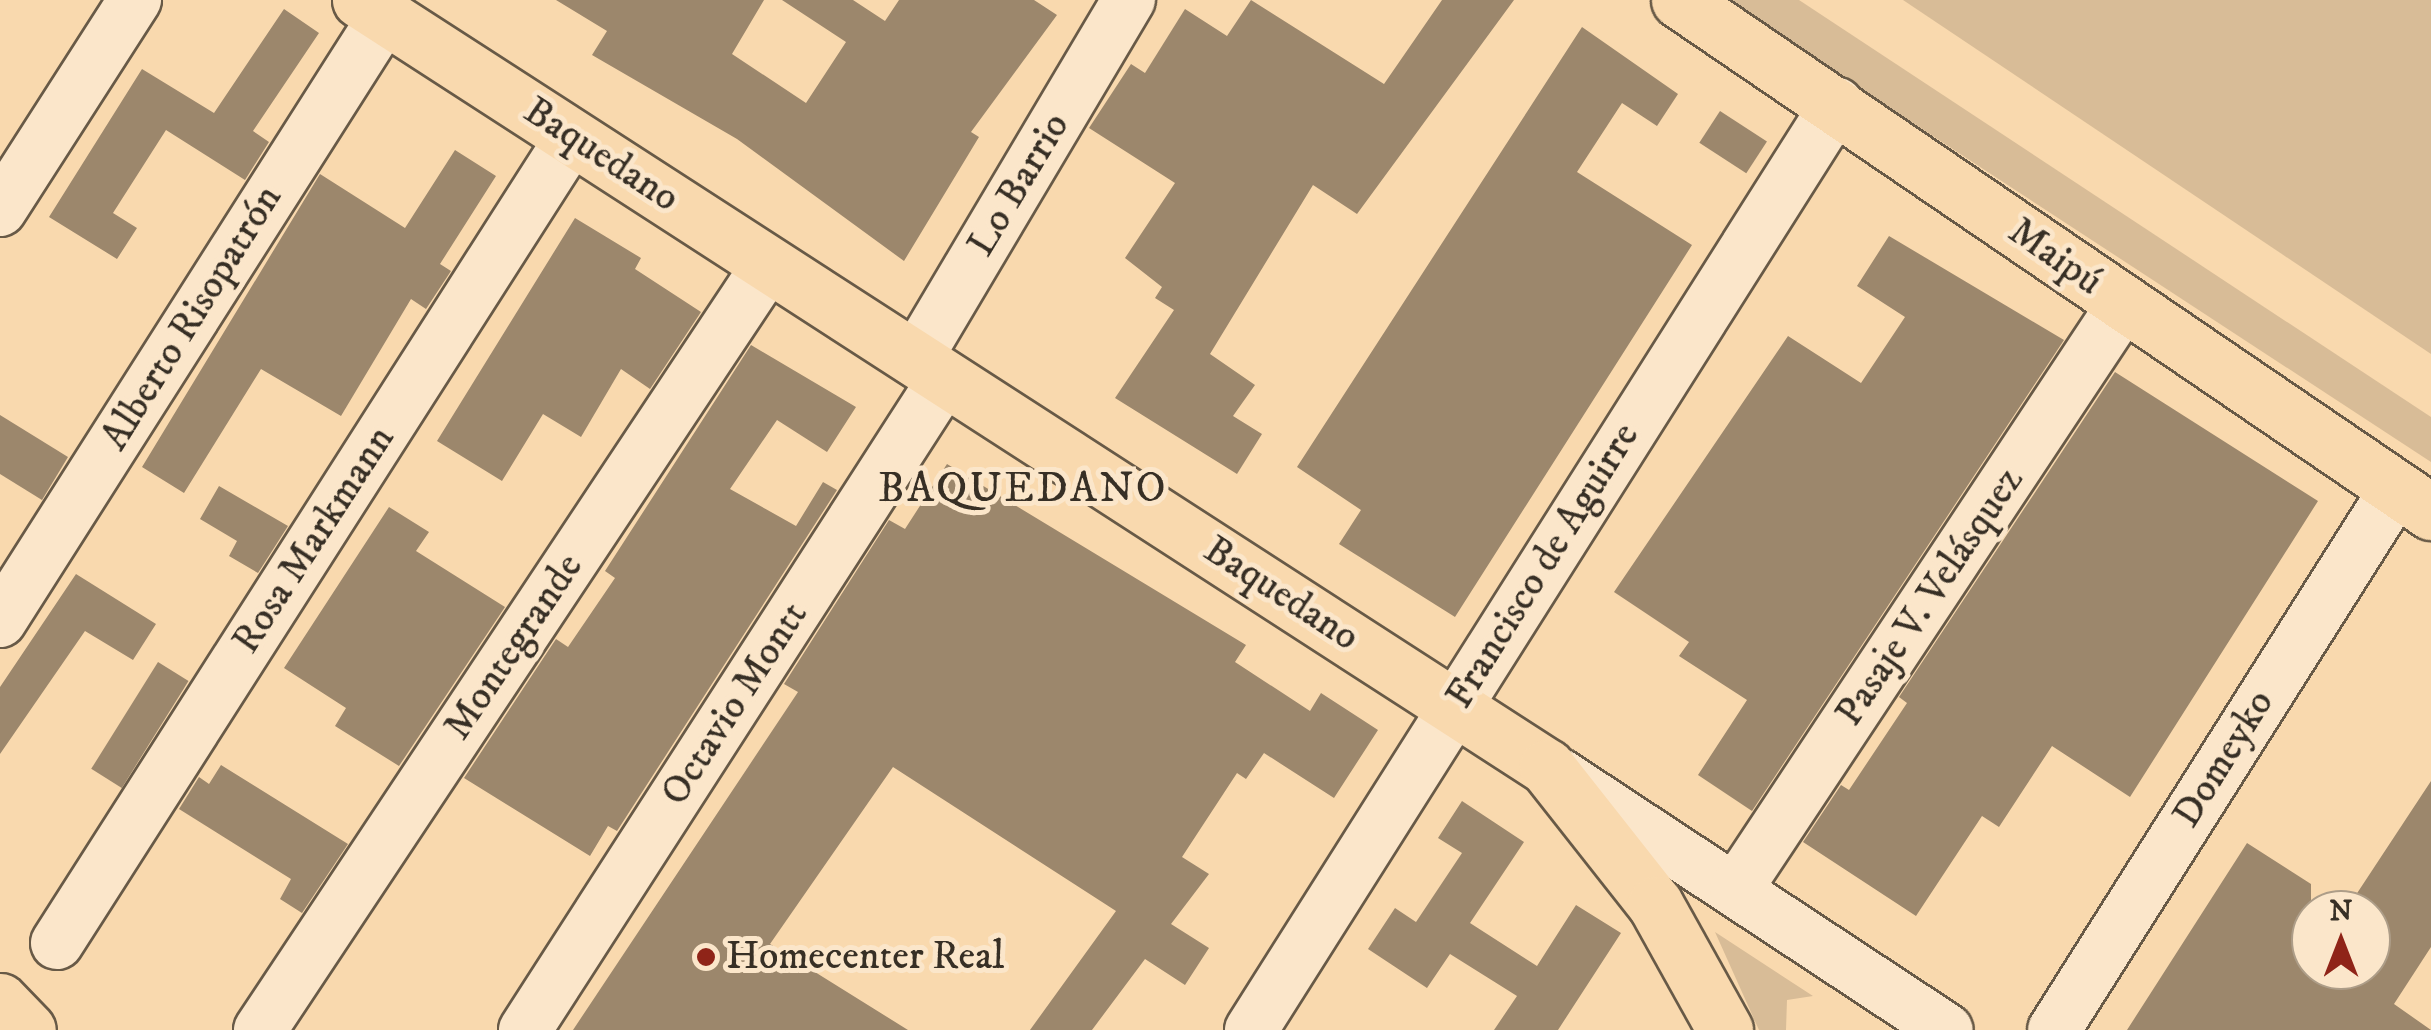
<!DOCTYPE html>
<html>
<head>
<meta charset="utf-8">
<style>
  body { margin:0 }
  #map { position:relative; width:2431px; height:1030px; overflow:hidden; background:#f9d9ae; font-family:"IM FELL DW Pica",serif }
  div>[style] { position:absolute }
  .green>* { inset:0; background:#d8bc97 }
  .building>* { inset:0; background:#9c876c; transform-origin:0 0 }
  .roads { filter:drop-shadow(2px 0 #685a47) drop-shadow(-2px 0 #685a47) drop-shadow(0 2px #685a47) drop-shadow(0 -2px #685a47) }
  .minor>* { height:52px; margin:-26px; padding:0 26px; transform-origin:26px; border-radius:26px; background:#fbe6ca }
  .major>* { height:55px; margin:-27.5px; padding:0 27.5px; transform-origin:27.5px; border-radius:27.5px; background:#f9d9ae }
  .dots>* { width:28px; height:28px; translate:-50% -50%; box-sizing:border-box; border:5px solid #fbe6ca; border-radius:50% }
  span { translate:-50% -50%; white-space:nowrap; text-align:center; line-height:1.15; -webkit-text-stroke:10px #fbe6ca; paint-order:stroke }
  .street-label { font-size:40px; color:#372f25 }
  .poi-label { font-size:40px; color:#372f25 }
  .left { translate:0 -50%; text-align:left }
  .neighbourhood-label { font-size:42px; color:#372f25; letter-spacing:2.5px }
  .north { position:absolute; left:2291px; top:890px; width:100px; height:100px; box-sizing:border-box; background:#fbe6ca; border:2px solid #ad9d88; border-radius:50%; rotate:0deg; font-size:28px; font-weight:700; line-height:40px; text-align:center; color:#372f25 }
  .north::after { content:''; display:block; margin:auto; width:35px; height:45px; background:#8f2418; clip-path:polygon(50% 0,100% 100%,50% 72%,0 100%) }
</style>
</head>
<body>
<div id="map">
  <div class="green">
    <i style="clip-path:polygon(1725px 0,1799px 0,2431px 417px,2431px 462px)"></i>
    <i style="clip-path:polygon(1903px 0,2431px 0,2431px 354px)"></i>
    <i style="clip-path:polygon(1715px 932px,1813px 996px,1787px 1000px,1786px 1030px,1759px 1030px)"></i>
  </div>
  <div class="building">
    <i style="clip-path:polygon(556px 0,764px 0,732px 54px,806px 103px,846px 42px,782px 0,853px 0,885px 21px,899px 0,1034px 0,1057px 15px,971px 132px,979px 137px,904px 261px,737px 139px,592px 55px,607px 31px)"></i>
    <i style="clip-path:polygon(1251px 0,1384px 84px,1442px 0,1514px 0,1357px 214px,1313px 185px,1210px 354px,1255px 385px,1233px 416px,1262px 434px,1237px 474px,1115px 398px,1174px 310px,1155px 298px,1162px 287px,1125px 258px,1175px 183px,1089px 128px,1131px 64px,1145px 73px,1185px 9px,1227px 36px)"></i>
    <i style="clip-path:polygon(284px 9px,319px 33px,253px 131px,269px 142px,245px 180px,166px 130px,113px 213px,137px 228px,117px 259px,49px 217px,142px 69px,214px 113px)"></i>
    <i style="clip-path:polygon(1582px 27px,1678px 94px,1657px 126px,1622px 103px,1577px 172px,1692px 245px,1455px 617px,1339px 544px,1361px 510px,1297px 467px)"></i>
    <i style="left:1720px;top:111px;width:56px;height:38px;rotate:33deg"></i>
    <i style="clip-path:polygon(455px 150px,496px 176px,440px 264px,451px 271px,426px 309px,411px 299px,341px 416px,261px 369px,184px 493px,142px 467px,320px 174px,405px 228px)"></i>
    <i style="clip-path:polygon(575px 218px,641px 258px,635px 269px,701px 312px,650px 389px,621px 369px,581px 437px,543px 414px,502px 481px,437px 441px)"></i>
    <i style="clip-path:polygon(1889px 236px,2064px 340px,1752px 811px,1698px 775px,1747px 700px,1679px 656px,1689px 642px,1614px 592px,1788px 336px,1861px 383px,1905px 317px,1857px 286px)"></i>
    <i style="clip-path:polygon(751px 345px,856px 407px,827px 452px,777px 420px,730px 489px,796px 526px,823px 482px,837px 490px,617px 831px,608px 826px,590px 856px,464px 778px,556px 639px,568px 647px,615px 578px,605px 571px)"></i>
    <i style="clip-path:polygon(2115px 372px,2318px 501px,2130px 797px,2052px 746px,1999px 827px,1982px 816px,1916px 916px,1803px 842px,1841px 785px,1849px 790px,1907px 703px,1899px 697px)"></i>
    <i style="clip-path:polygon(0 415px,68px 457px,42px 500px,0 474px)"></i>
    <i style="clip-path:polygon(947px 464px,1246px 645px,1235px 662px,1310px 711px,1321px 693px,1378px 730px,1334px 798px,1264px 753px,1246px 779px,1237px 773px,1182px 857px,1209px 874px,1171px 924px,1209px 948px,1185px 985px,1145px 959px,1092px 1030px,1030px 1030px,1116px 911px,893px 767px,770px 944px,908px 1030px,573px 1030px,798px 692px,784px 684px,889px 520px,905px 529px)"></i>
    <i style="clip-path:polygon(219px 486px,288px 526px,258px 573px,229px 556px,237px 541px,200px 519px)"></i>
    <i style="clip-path:polygon(389px 507px,429px 532px,416px 551px,505px 607px,399px 766px,335px 726px,346px 708px,284px 668px)"></i>
    <i style="clip-path:polygon(76px 574px,156px 624px,133px 660px,85px 631px,0 754px,0 687px)"></i>
    <i style="left:158px;top:662px;width:36px;height:126px;rotate:32deg"></i>
    <i style="clip-path:polygon(221px 765px,348px 844px,302px 913px,280px 899px,291px 879px,179px 809px,199px 777px,209px 784px)"></i>
    <i style="clip-path:polygon(2431px 781px,2431px 947px,2394px 1004px,2431px 1030px,2127px 1030px,2247px 843px,2311px 884px,2311px 970px,2371px 970px,2371px 910px,2346px 910px)"></i>
    <i style="clip-path:polygon(1462px 801px,1524px 842px,1470px 923px,1537px 966px,1576px 905px,1621px 933px,1558px 1030px,1494px 1030px,1517px 996px,1450px 954px,1427px 988px,1368px 949px,1395px 908px,1416px 922px,1462px 853px,1438px 838px)"></i>
  </div>
  <div class="roads">
    <div class="minor">
      <i style="left:0;top:210px;width:250px;rotate:-57.3deg"></i>
      <i style="left:915px;top:360px;width:419px;rotate:-59.3deg"></i>
      <i style="left:0;top:621px;width:717px;rotate:-57.53deg"></i>
      <i style="left:1560px;top:775px;width:463px;rotate:33.4deg"></i>
      <i style="left:1736px;top:889px;width:701px;rotate:-56.47deg"></i>
      <i style="left:57px;top:943px;width:956px;rotate:-57.42deg"></i>
      <i style="left:260px;top:1030px;width:920px;rotate:-56.4deg"></i>
      <i style="left:525px;top:1030px;width:776px;rotate:-57.21deg"></i>
      <i style="left:1251px;top:1030px;width:1096px;rotate:-57.67deg"></i>
      <i style="left:2054px;top:1030px;width:640px;rotate:-57.7deg"></i>
    </div>
    <div class="major">
      <i style="left:360px;top:0;width:1413px;rotate:32.87deg"></i>
      <i style="left:1547px;top:767px;width:174px;rotate:51.8deg"></i>
      <i style="left:1655px;top:904px;width:144px;rotate:60.9deg"></i>
      <i style="left:1679px;top:0;width:910px;rotate:34.25deg"></i>
      <i style="left:0;top:1001px;width:40px;rotate:46deg"></i>
    </div>
  </div>
  <div class="dots">
    <i style="left:706px;top:957px;background:#8f2418"></i>
  </div>
  <div class="street-label">
    <span style="left:601px;top:155px;rotate:33deg">Baquedano</span>
    <span style="left:1019px;top:185px;rotate:-59deg">Lo Barrio</span>
    <span style="left:2055px;top:257px;rotate:35deg">Maipú</span>
    <span style="left:192px;top:318px;rotate:-58deg">Alberto Risopatrón</span>
    <span style="left:314px;top:540px;rotate:-57deg">Rosa Markmann</span>
    <span style="left:1543px;top:566px;rotate:-58deg">Francisco de Aguirre</span>
    <span style="left:1281px;top:594px;rotate:33deg">Baquedano</span>
    <span style="left:1930px;top:597px;rotate:-56deg">Pasaje V. Velásquez</span>
    <span style="left:514px;top:647px;rotate:-56deg">Montegrande</span>
    <span style="left:735px;top:704px;rotate:-57deg">Octavio Montt</span>
    <span style="left:2224px;top:759px;rotate:-58deg">Domeyko</span>
  </div>
  <div class="poi-label">
    <span class="left" style="left:726px;top:957px">Homecenter Real</span>
  </div>
  <div class="neighbourhood-label">
    <span style="left:1023px;top:489px">BAQUEDANO</span>
  </div>
  <div class="north">N</div>
</div>
</body>
</html>
